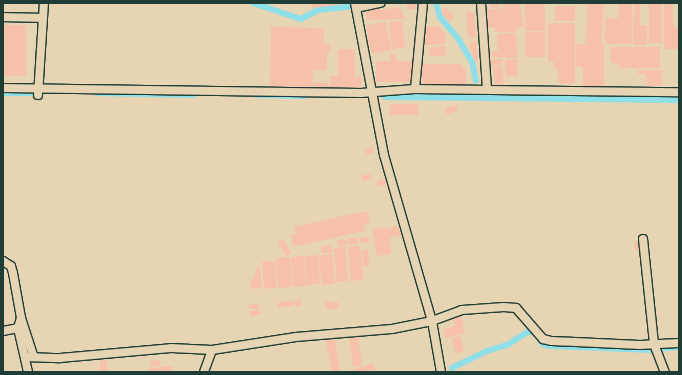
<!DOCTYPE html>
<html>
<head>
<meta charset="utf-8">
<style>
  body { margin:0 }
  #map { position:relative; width:682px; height:375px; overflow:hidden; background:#e7d4b2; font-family:Mali,sans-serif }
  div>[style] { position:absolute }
  .canal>* { height:6px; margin:-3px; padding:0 3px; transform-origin:3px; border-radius:3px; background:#8edfe8 }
  .building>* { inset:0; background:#f7c1a9; transform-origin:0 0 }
  .roads { filter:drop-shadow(1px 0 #1f3d34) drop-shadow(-1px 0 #1f3d34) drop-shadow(0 1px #1f3d34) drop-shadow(0 -1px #1f3d34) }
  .minor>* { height:8px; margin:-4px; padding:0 4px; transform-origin:4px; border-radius:4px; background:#e7d4b2 }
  span { translate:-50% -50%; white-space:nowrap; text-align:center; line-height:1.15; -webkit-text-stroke:4px #e7d4b2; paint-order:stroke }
  .frame { position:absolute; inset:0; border:4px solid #1f3d34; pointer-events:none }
</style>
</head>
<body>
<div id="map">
  <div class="canal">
    <i style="left:253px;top:3px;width:51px;rotate:18.4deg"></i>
    <i style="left:301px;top:19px;width:19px;rotate:-28deg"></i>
    <i style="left:318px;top:10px;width:31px;rotate:-6deg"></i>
    <i style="left:436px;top:3px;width:15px;rotate:74deg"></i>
    <i style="left:440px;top:17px;width:26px;rotate:50deg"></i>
    <i style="left:457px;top:37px;width:29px;rotate:59deg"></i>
    <i style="left:472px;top:62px;width:19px;rotate:78deg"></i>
    <i style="left:3px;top:93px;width:38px"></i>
    <i style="left:97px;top:93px;width:96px;rotate:1.2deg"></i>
    <i style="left:257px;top:95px;width:48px;rotate:1.2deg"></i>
    <i style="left:385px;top:97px;width:294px;rotate:0.6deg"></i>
    <i style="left:658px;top:349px;width:19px;rotate:-6deg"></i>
    <i style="left:452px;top:368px;width:39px;rotate:-26deg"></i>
    <i style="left:487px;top:351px;width:21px;rotate:-17deg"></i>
    <i style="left:507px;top:345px;width:25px;rotate:-32deg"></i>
    <i style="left:528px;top:332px;width:6px"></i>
    <i style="left:534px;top:332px;width:15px;rotate:53deg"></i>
    <i style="left:543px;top:344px;width:6px;rotate:18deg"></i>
    <i style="left:549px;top:346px;width:103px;rotate:2.2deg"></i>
  </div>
  <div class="building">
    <i style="clip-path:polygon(311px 3px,336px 3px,336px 5px,312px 8px)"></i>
    <i style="left:407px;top:3px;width:9px;height:6px"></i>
    <i style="clip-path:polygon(490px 3px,499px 3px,500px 7px,490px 8px)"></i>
    <i style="clip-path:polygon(503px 3px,515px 3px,515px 7px,503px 8px)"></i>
    <i style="left:525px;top:3px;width:20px;height:28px"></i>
    <i style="left:588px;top:3px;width:16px;height:40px;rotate:4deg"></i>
    <i style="left:649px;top:3px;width:13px;height:40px"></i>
    <i style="clip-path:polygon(664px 3px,672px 3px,674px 27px,679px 27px,679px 49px,664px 49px)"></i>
    <i style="clip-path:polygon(515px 4px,520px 4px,524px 27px,516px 27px,517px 32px,495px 32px,495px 27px,488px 28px,487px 9px,516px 8px)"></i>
    <i style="clip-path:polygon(618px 4px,632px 4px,632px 44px,605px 44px,605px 18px,618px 18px)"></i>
    <i style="clip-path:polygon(634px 4px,640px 4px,640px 25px,647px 25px,647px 45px,633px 45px)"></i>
    <i style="left:555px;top:6px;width:20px;height:15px"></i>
    <i style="clip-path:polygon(379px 7px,379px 10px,400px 7px,405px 19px,367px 20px,366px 9px)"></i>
    <i style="left:446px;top:7px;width:13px;height:7px;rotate:51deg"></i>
    <i style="left:474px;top:12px;width:25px;height:8px;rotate:85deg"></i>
    <i style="left:402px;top:21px;width:27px;height:13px;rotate:84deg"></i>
    <i style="left:386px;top:22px;width:29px;height:20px;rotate:80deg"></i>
    <i style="clip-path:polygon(548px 23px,575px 23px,575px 83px,561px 84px,558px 81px,558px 69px,554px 69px,554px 62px,548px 62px)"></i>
    <i style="left:3px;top:25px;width:23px;height:51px"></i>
    <i style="clip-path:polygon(441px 26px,441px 31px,445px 31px,445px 44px,425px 45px,424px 27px)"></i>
    <i style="clip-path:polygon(271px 27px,324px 28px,324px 44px,331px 44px,330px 53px,327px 52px,327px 70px,313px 70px,312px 88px,270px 87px)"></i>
    <i style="left:525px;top:32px;width:20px;height:25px"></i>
    <i style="clip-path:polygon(516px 33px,517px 58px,492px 57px,491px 53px,498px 50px,497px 34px)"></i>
    <i style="clip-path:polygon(476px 40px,478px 60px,475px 61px,469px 45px)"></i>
    <i style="clip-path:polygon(576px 44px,604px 44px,604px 87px,583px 87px,583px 67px,576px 67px)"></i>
    <i style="left:445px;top:46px;width:9px;height:16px;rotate:84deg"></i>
    <i style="clip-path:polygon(611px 47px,660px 47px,660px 68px,619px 68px,619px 63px,611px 63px)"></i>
    <i style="clip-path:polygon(338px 49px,355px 49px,355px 77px,361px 77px,361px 89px,330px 89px,330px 76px,338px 76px)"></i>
    <i style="clip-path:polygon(390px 54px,396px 55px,396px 61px,412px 61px,412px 82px,376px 82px,376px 61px,390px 61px)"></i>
    <i style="clip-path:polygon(502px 59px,502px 65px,491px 65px,491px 60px)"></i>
    <i style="left:517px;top:59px;width:17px;height:12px;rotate:87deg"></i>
    <i style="clip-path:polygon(422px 64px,462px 64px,462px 69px,466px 69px,466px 84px,422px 85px)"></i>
    <i style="left:502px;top:66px;width:18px;height:9px;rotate:84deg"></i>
    <i style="clip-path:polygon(638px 70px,662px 70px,662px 86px,648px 85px,645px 74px,638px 74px)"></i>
    <i style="clip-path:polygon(313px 82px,328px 83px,327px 89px,317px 89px,317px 87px,313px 86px)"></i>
    <i style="left:418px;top:104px;width:11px;height:28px;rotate:90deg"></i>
    <i style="left:456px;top:105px;width:6px;height:12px;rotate:72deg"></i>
    <i style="left:373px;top:148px;width:5px;height:8px;rotate:79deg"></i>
    <i style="left:371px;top:174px;width:5px;height:10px;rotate:79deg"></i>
    <i style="left:385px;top:179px;width:6px;height:8px;rotate:81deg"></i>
    <i style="clip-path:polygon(368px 211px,370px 222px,364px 224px,365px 231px,293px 247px,291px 235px,296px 234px,294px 227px,325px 220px,327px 228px,327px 219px)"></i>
    <i style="clip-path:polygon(397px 225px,401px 235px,394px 237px,391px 227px)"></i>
    <i style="clip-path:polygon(386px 227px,391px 247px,391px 254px,377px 256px,372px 230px)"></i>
    <i style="clip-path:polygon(386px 228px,391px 228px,394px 237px,389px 239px)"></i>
    <i style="clip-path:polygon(360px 237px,369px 237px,369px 242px,360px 243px)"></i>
    <i style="clip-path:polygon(348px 238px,358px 238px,358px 244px,349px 245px)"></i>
    <i style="left:346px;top:239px;width:6px;height:9px;rotate:81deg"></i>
    <i style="clip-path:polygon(281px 240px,284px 240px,291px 253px,286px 256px,278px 242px)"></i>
    <i style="clip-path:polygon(640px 240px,642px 250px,635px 251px,634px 242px)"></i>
    <i style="left:331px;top:245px;width:7px;height:10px;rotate:82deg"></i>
    <i style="left:360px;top:246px;width:34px;height:12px;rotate:85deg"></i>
    <i style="left:345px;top:247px;width:34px;height:11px;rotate:85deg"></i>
    <i style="left:368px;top:250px;width:16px;height:6px;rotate:86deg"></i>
    <i style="left:332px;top:254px;width:30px;height:13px;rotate:84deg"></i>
    <i style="left:318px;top:255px;width:29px;height:13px;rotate:86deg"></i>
    <i style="left:304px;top:256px;width:30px;height:13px;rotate:86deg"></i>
    <i style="left:290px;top:257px;width:30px;height:14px;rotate:86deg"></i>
    <i style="left:275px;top:261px;width:27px;height:13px;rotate:86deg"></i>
    <i style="clip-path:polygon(257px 267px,260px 267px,262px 288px,251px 289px,250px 279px,254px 278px)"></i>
    <i style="left:301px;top:299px;width:7px;height:6px;rotate:82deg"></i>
    <i style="clip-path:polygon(286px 301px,294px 301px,294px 306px,278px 308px,278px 303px)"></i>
    <i style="left:338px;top:302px;width:7px;height:13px;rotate:90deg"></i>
    <i style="clip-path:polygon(250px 304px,258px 304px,259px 309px,247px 309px)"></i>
    <i style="clip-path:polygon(258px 310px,263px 314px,250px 316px,249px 311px)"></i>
    <i style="clip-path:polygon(461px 316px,465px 333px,445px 338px,443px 329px,455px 326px,453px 318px)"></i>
    <i style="left:460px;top:336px;width:16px;height:9px;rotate:75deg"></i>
    <i style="left:358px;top:337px;width:29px;height:9px;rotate:82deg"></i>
    <i style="left:335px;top:339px;width:33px;height:9px;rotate:81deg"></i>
    <i style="clip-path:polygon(160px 360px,160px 366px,151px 366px,151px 361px)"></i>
    <i style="left:100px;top:361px;width:7px;height:11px"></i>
    <i style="clip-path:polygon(373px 363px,376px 370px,346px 372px)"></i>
    <i style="clip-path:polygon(173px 366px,173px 372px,149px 372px,148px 368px)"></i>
  </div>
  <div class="roads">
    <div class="minor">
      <i style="left:355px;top:3px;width:155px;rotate:79.2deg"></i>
      <i style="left:384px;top:155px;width:173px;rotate:73.9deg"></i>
      <i style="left:432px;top:321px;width:52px;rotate:80deg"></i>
      <i style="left:481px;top:3px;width:86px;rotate:86deg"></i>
      <i style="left:356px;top:8px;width:25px;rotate:-12deg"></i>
      <i style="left:3px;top:17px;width:40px;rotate:1.4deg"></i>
      <i style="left:3px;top:88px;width:358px;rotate:0.8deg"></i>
      <i style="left:361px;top:93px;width:54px;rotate:-4.2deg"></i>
      <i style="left:415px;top:89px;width:264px;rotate:0.7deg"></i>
      <i style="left:415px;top:89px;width:86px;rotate:-84.7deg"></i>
      <i style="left:38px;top:95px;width:92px;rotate:-86.3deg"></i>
      <i style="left:643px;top:239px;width:106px;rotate:84deg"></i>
      <i style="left:654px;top:344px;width:30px;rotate:69deg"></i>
      <i style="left:3px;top:261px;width:9px;rotate:32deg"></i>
      <i style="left:11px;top:266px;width:7px;rotate:74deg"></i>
      <i style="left:13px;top:273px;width:46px;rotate:79.9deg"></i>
      <i style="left:21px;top:318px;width:10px;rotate:107deg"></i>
      <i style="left:18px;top:328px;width:45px;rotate:77.2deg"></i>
      <i style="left:21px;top:318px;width:40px;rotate:72deg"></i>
      <i style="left:3px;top:331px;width:15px;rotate:-11deg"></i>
      <i style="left:26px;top:357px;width:34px;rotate:2deg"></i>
      <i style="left:60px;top:358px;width:111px;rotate:-5.1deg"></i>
      <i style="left:171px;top:348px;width:41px;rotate:2.8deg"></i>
      <i style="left:212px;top:350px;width:85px;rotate:-8.8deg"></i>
      <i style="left:296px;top:337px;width:96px;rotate:-4.8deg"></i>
      <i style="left:392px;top:329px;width:41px;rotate:-11.3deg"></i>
      <i style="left:432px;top:321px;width:32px;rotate:-20deg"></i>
      <i style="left:462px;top:310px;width:42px;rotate:-4.1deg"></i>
      <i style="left:504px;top:307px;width:12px;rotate:5deg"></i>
      <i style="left:516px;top:308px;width:41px;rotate:48.9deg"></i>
      <i style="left:543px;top:339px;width:9px;rotate:13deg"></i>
      <i style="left:552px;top:341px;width:88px;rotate:2.6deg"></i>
      <i style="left:640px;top:345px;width:39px;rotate:-3deg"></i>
      <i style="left:204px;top:372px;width:23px;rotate:-70deg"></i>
    </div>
  </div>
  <div class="frame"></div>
</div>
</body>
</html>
